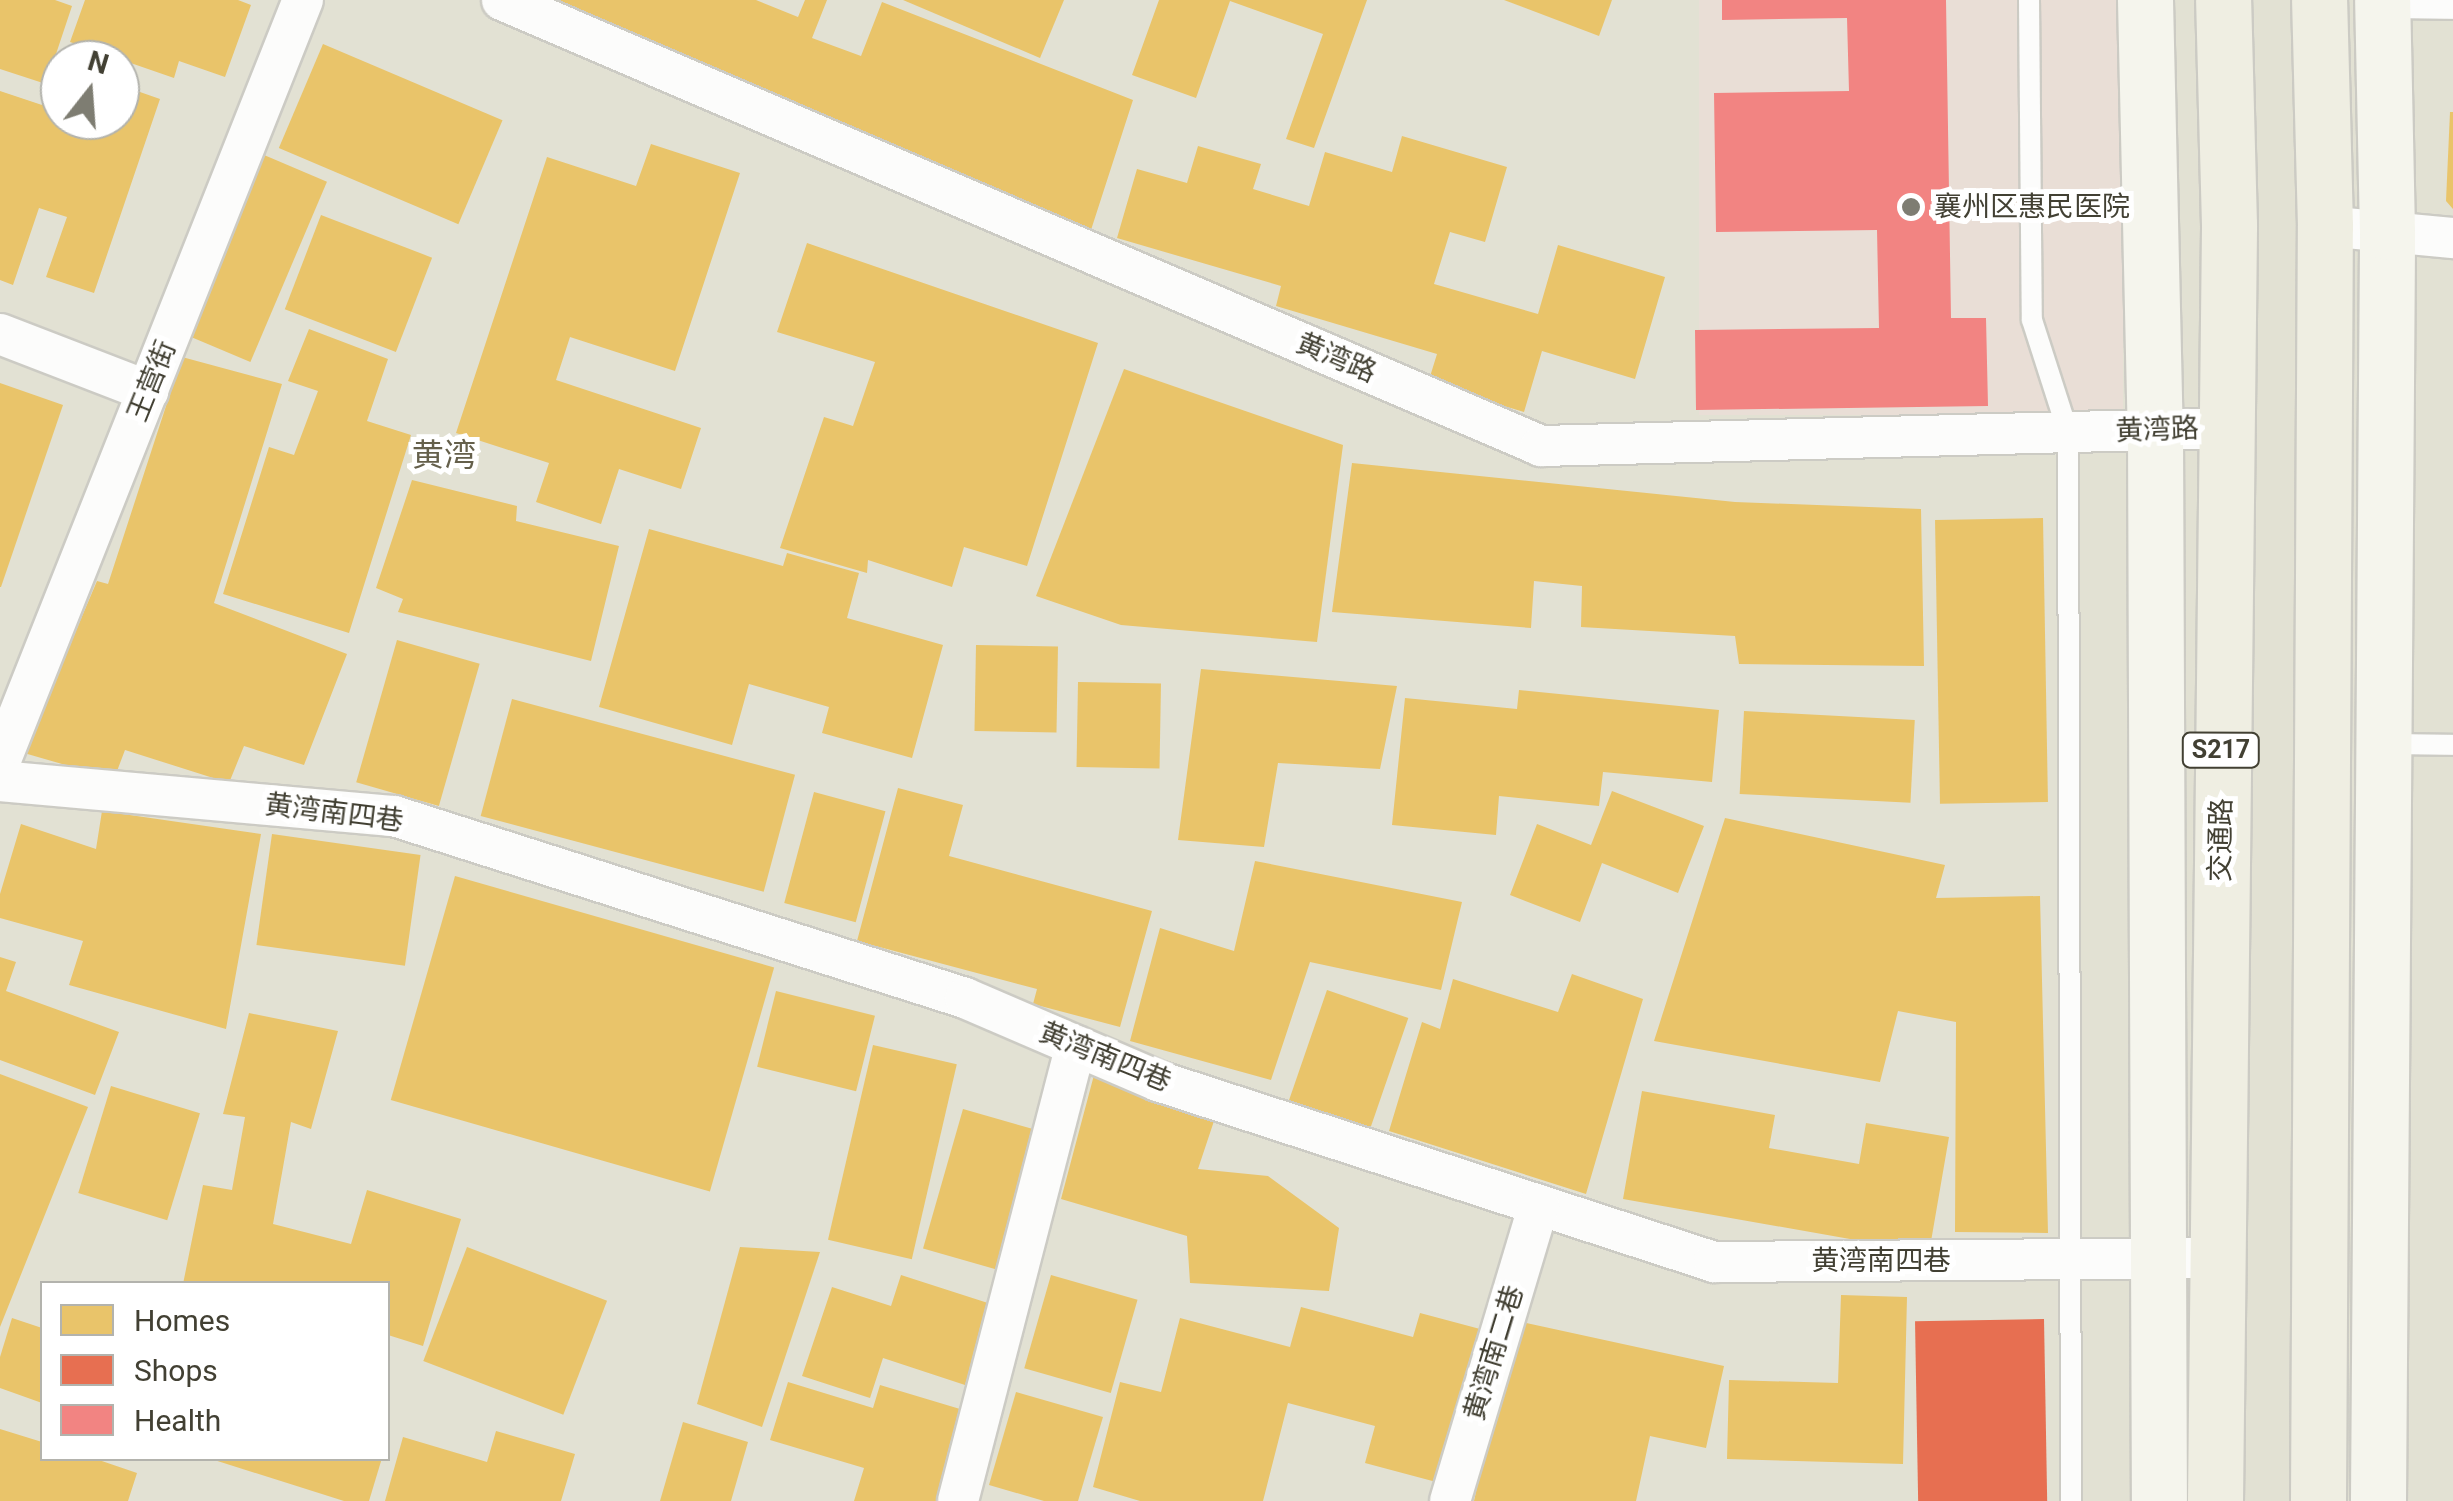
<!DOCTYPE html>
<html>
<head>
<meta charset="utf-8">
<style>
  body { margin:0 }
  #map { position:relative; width:2453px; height:1501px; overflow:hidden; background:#eeede6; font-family:Roboto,"Noto Sans SC",sans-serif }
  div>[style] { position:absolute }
  .residential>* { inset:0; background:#e2e1d3 }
  .medical>* { inset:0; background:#e9ded6; transform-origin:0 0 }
  .homes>* { inset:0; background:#e9c46a; transform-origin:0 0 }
  .shops>* { inset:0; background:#e76f51; transform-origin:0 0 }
  .health>* { inset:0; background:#f28482 }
  .roads { filter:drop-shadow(2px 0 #cccbc4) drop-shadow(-2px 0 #cccbc4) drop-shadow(0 2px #cccbc4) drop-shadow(0 -2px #cccbc4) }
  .lane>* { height:20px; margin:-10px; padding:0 10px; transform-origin:10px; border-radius:10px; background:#fcfcfb }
  .street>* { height:40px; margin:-20px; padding:0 20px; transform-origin:20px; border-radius:20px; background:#fcfcfb }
  .secondary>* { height:55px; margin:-27.5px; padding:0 27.5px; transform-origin:27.5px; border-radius:27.5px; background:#f5f5ed }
  .primary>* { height:55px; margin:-27.5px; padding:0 27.5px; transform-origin:27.5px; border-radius:27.5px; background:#efeee2 }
  .dots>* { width:28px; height:28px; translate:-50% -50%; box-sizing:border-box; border:5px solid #fff; border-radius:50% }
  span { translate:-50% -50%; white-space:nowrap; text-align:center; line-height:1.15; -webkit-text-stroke:10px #fff; paint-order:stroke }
  .shield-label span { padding:2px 8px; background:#fff; border:2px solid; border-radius:8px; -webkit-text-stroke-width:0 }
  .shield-label { font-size:25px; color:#424033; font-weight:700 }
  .poi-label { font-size:28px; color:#424033 }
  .left { translate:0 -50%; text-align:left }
  .street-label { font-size:28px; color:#424033 }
  .quarter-label { font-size:32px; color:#65604b }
  .legend { position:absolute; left:40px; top:1281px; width:350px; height:180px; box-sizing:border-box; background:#fff; border:2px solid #b3b3ad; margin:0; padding:12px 18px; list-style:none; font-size:30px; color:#424033 }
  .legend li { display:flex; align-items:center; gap:20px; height:50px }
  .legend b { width:50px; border:2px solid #b3b3ad }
  .north { position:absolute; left:40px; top:40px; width:100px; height:100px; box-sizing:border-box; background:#fff; border:2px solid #b3b3ad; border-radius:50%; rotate:17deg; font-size:28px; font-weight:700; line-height:40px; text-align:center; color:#424033 }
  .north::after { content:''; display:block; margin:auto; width:35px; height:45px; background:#7e7d72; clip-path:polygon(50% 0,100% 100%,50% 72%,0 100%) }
</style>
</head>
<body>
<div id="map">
  <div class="residential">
    <i style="clip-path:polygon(evenodd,0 0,2453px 0,2453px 1501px,0 1501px,0 0,60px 60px,120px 60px,120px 120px,60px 120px,60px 60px,0 0,42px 1284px,388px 1284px,388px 1458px,42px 1458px,42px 1284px)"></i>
  </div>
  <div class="medical">
    <i style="left:1699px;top:0;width:424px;height:415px"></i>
  </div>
  <div class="homes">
    <i style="clip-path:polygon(0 0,55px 0,72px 6px,46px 84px,0 69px)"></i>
    <i style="clip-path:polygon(85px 0,238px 0,251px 5px,225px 77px,179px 61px,174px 78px,70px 42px)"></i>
    <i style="clip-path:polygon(560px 0,756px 0,798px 17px,805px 0,827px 0,812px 38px,861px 56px,882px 2px,1133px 100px,1091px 230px,558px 5px)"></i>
    <i style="clip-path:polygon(903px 0,1064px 0,1040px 58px)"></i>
    <i style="clip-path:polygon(1159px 0,1367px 0,1314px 148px,1286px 139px,1323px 34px,1230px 1px,1196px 98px,1132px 75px)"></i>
    <i style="clip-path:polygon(1504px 0,1612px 0,1599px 36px)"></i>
    <i style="left:323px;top:44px;width:195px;height:113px;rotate:23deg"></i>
    <i style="clip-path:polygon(57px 64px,60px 120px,120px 120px,120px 85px,160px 99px,94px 293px,46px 277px,67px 217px,39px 208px,13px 285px,0 280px,0 91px,42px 105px)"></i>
    <i style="clip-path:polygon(2450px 112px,2453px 112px,2453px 209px,2446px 201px)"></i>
    <i style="clip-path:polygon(1402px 136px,1507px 167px,1485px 242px,1450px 232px,1434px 284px,1538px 314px,1558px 245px,1665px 277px,1635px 379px,1542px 351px,1524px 412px,1428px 383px,1437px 354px,1276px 306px,1281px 286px,1117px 238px,1137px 169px,1187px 183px,1198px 146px,1261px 164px,1253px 189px,1309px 206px,1325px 152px,1392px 172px)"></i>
    <i style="clip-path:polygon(651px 144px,740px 173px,675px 371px,570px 337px,556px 380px,701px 428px,681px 489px,619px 469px,601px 524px,536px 502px,549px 463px,456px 433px,547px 157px,636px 186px)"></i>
    <i style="left:257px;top:152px;width:76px;height:196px;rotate:23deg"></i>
    <i style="left:321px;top:215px;width:119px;height:101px;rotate:21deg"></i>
    <i style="clip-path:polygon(807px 243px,1098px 343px,1027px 566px,964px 547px,952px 587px,868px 560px,867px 573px,780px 548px,824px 417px,853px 426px,875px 362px,777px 332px)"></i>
    <i style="clip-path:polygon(309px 329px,388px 359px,367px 421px,411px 435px,349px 633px,223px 594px,269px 447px,294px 455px,318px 391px,288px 381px)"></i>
    <i style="clip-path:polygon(182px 357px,282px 384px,214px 603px,347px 654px,304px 765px,244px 746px,229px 783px,125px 750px,114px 779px,24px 753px,97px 581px,108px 584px)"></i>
    <i style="clip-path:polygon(1124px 369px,1343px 445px,1317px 642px,1121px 625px,1036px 596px)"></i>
    <i style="clip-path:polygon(0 383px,63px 405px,1px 587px,0 587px)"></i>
    <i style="clip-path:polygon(1352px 463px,1735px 502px,1921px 509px,1924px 666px,1739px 664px,1735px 636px,1581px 627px,1582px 586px,1534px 581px,1531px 628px,1332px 612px)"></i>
    <i style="clip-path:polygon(412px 480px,517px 506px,516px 521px,619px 546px,591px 661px,398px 612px,403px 599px,376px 588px)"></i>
    <i style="left:2043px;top:518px;width:284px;height:108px;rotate:89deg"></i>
    <i style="clip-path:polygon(649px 529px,783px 566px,787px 553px,859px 573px,847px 618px,943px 645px,912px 758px,822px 733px,829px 707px,749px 684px,732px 745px,599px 707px)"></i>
    <i style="left:397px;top:640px;width:86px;height:148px;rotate:16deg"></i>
    <i style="left:976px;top:645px;width:82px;height:86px;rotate:1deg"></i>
    <i style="clip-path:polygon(1201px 669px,1397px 686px,1380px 769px,1278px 763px,1264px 847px,1178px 840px)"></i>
    <i style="left:1078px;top:682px;width:83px;height:85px;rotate:1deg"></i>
    <i style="clip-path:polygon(1519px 690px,1719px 710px,1712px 782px,1603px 772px,1599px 806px,1499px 796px,1496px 835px,1392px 825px,1405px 698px,1517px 709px)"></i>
    <i style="left:512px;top:699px;width:293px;height:121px;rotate:15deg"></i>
    <i style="left:1744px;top:711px;width:171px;height:83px;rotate:3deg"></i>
    <i style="clip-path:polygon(898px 788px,963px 805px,949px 856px,1152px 911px,1120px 1027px,1033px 1004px,1037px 989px,857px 941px)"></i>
    <i style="clip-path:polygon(1612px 791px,1704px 826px,1678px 893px,1602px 863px,1580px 922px,1510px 895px,1537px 824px,1591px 845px)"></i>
    <i style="left:814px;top:792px;width:74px;height:115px;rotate:15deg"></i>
    <i style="clip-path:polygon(102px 811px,261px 834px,226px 1029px,69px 985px,83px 941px,0 918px,0 894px,21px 824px,96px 849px)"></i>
    <i style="clip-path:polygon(1725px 818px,1945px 865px,1936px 898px,2040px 896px,2048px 1233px,1955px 1232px,1956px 1022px,1898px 1011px,1880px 1082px,1654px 1041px)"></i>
    <i style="left:272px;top:834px;width:150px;height:112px;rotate:8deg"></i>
    <i style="clip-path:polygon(1255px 861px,1462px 902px,1441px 990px,1310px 962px,1271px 1080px,1130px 1041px,1160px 928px,1234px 951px)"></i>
    <i style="left:455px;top:876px;width:332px;height:233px;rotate:16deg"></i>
    <i style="clip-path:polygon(0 957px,16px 962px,6px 991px,119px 1032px,95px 1095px,0 1060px)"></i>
    <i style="clip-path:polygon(1572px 974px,1643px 999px,1586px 1194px,1389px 1131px,1422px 1022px,1440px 1029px,1453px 979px,1558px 1012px)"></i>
    <i style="left:1327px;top:990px;width:86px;height:131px;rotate:19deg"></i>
    <i style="left:776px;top:991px;width:102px;height:78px;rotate:14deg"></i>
    <i style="clip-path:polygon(249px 1013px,338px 1031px,311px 1129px,291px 1122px,273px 1224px,351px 1244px,367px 1190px,461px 1219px,423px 1346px,388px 1335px,388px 1284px,183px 1284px,203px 1185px,232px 1190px,245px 1117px,223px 1114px)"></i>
    <i style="left:873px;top:1045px;width:86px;height:200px;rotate:13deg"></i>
    <i style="clip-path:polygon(0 1074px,88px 1107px,0 1327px)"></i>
    <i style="clip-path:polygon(1094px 1075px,1217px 1112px,1198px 1169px,1268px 1176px,1339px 1228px,1329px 1291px,1190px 1283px,1187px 1236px,1061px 1199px)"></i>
    <i style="left:111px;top:1086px;width:93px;height:112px;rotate:17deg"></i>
    <i style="clip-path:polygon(1642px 1091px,1775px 1115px,1769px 1148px,1859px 1164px,1866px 1123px,1949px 1137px,1929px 1253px,1623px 1199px)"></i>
    <i style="left:963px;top:1109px;width:82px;height:145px;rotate:16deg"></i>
    <i style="left:467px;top:1247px;width:150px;height:122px;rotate:21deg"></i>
    <i style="clip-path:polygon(740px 1247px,820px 1252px,762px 1427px,697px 1404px)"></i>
    <i style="clip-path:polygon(901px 1275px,991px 1304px,965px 1385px,883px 1358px,870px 1398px,802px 1376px,832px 1287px,891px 1306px)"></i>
    <i style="left:1051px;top:1275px;width:90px;height:97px;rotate:16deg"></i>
    <i style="clip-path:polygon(1841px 1295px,1907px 1297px,1903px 1464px,1727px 1459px,1729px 1380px,1838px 1383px)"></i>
    <i style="clip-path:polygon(1301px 1307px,1413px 1337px,1420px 1313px,1480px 1329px,1440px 1483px,1365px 1463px,1375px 1426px,1288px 1403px,1263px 1501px,1140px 1501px,1093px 1487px,1120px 1382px,1161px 1392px,1180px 1318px,1290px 1347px)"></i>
    <i style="clip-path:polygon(12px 1318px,42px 1328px,42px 1403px,0 1388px,0 1357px)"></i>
    <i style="clip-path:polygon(1513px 1320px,1724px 1366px,1706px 1448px,1650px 1436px,1636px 1501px,1474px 1501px)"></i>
    <i style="clip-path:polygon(788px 1382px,873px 1408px,880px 1385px,970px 1412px,944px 1501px,854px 1501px,864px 1468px,770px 1440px)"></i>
    <i style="clip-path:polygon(1016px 1392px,1103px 1417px,1078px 1501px,1044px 1501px,989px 1485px)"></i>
    <i style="clip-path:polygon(683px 1422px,748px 1442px,731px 1501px,660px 1501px)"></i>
    <i style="clip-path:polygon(0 1429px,42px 1442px,42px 1458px,93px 1458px,137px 1473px,128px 1501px,0 1501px)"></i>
    <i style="clip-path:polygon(496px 1431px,575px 1454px,561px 1501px,385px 1501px,403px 1437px,487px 1462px)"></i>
    <i style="clip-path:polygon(208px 1458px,382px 1458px,369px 1501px,344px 1501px)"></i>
  </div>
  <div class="shops">
    <i style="left:2044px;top:1319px;width:182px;height:129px;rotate:89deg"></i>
  </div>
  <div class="health">
    <i style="clip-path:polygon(1722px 0,1946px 0,1951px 318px,1986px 318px,1988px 406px,1696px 410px,1695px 330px,1879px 328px,1877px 230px,1716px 232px,1714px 93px,1849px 91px,1847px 18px,1722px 20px)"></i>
  </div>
  <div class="roads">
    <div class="lane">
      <i style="left:2029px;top:0;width:320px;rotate:89.5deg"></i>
      <i style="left:2032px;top:320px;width:118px;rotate:72.2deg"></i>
      <i style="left:2068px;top:432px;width:1069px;rotate:89.84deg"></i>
      <i style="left:2385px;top:8px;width:68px;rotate:0.8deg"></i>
      <i style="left:2385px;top:744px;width:68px;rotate:0.8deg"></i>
    </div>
    <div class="street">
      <i style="left:502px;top:0;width:1131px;rotate:23.23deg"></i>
      <i style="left:1541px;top:446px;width:683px;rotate:-1.51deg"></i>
      <i style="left:2325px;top:226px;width:129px;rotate:5.4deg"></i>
      <i style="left:0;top:334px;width:159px;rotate:21.1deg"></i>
      <i style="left:0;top:762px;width:820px;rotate:-68.32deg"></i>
      <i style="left:0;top:781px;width:396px;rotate:5.1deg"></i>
      <i style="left:394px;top:816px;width:599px;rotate:17.68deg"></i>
      <i style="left:965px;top:998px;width:210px;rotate:23.3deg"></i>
      <i style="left:1158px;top:1081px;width:585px;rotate:18.03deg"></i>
      <i style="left:1714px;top:1262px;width:503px;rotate:-0.46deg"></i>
      <i style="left:958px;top:1501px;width:470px;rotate:-75.5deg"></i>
      <i style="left:1450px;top:1501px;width:309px;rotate:-73.3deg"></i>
    </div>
    <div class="secondary">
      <i style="left:2145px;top:0;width:430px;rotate:88.7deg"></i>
      <i style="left:2155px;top:430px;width:1071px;rotate:89.79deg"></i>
      <i style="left:2378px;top:1501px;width:1269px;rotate:-89.59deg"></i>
      <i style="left:2387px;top:232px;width:232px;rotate:-91.2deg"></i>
    </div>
    <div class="primary">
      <i style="left:2215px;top:1501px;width:1276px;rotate:-89.37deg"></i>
      <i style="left:2229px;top:225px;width:225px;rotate:-91.5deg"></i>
      <i style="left:2318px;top:1501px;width:1275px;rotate:-89.69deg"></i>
      <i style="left:2325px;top:226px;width:226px;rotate:-91.5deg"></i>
    </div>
  </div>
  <div class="dots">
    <i style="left:1911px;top:207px;background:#7e7d72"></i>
  </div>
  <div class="shield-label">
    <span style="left:2221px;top:750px">S217</span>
  </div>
  <div class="poi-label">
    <span class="left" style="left:1934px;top:207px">襄州区惠民医院</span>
  </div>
  <div class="street-label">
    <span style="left:1336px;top:358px;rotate:23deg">黄湾路</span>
    <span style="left:152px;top:381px;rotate:-68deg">王营街</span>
    <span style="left:2157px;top:430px;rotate:-2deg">黄湾路</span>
    <span style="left:334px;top:813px;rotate:7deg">黄湾南四巷</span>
    <span style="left:2221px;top:840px;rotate:-89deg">交通路</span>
    <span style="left:1105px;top:1057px;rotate:22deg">黄湾南四巷</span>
    <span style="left:1881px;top:1261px">黄湾南四巷</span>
    <span style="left:1494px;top:1353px;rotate:-73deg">黄湾南二巷</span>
  </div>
  <div class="quarter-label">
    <span style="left:444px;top:455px">黄湾</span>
  </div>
  <ul class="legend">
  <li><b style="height:28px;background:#e9c46a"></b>Homes</li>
  <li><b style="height:28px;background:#e76f51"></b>Shops</li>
  <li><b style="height:28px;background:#f28482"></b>Health</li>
  </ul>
  <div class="north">N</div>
</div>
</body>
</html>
